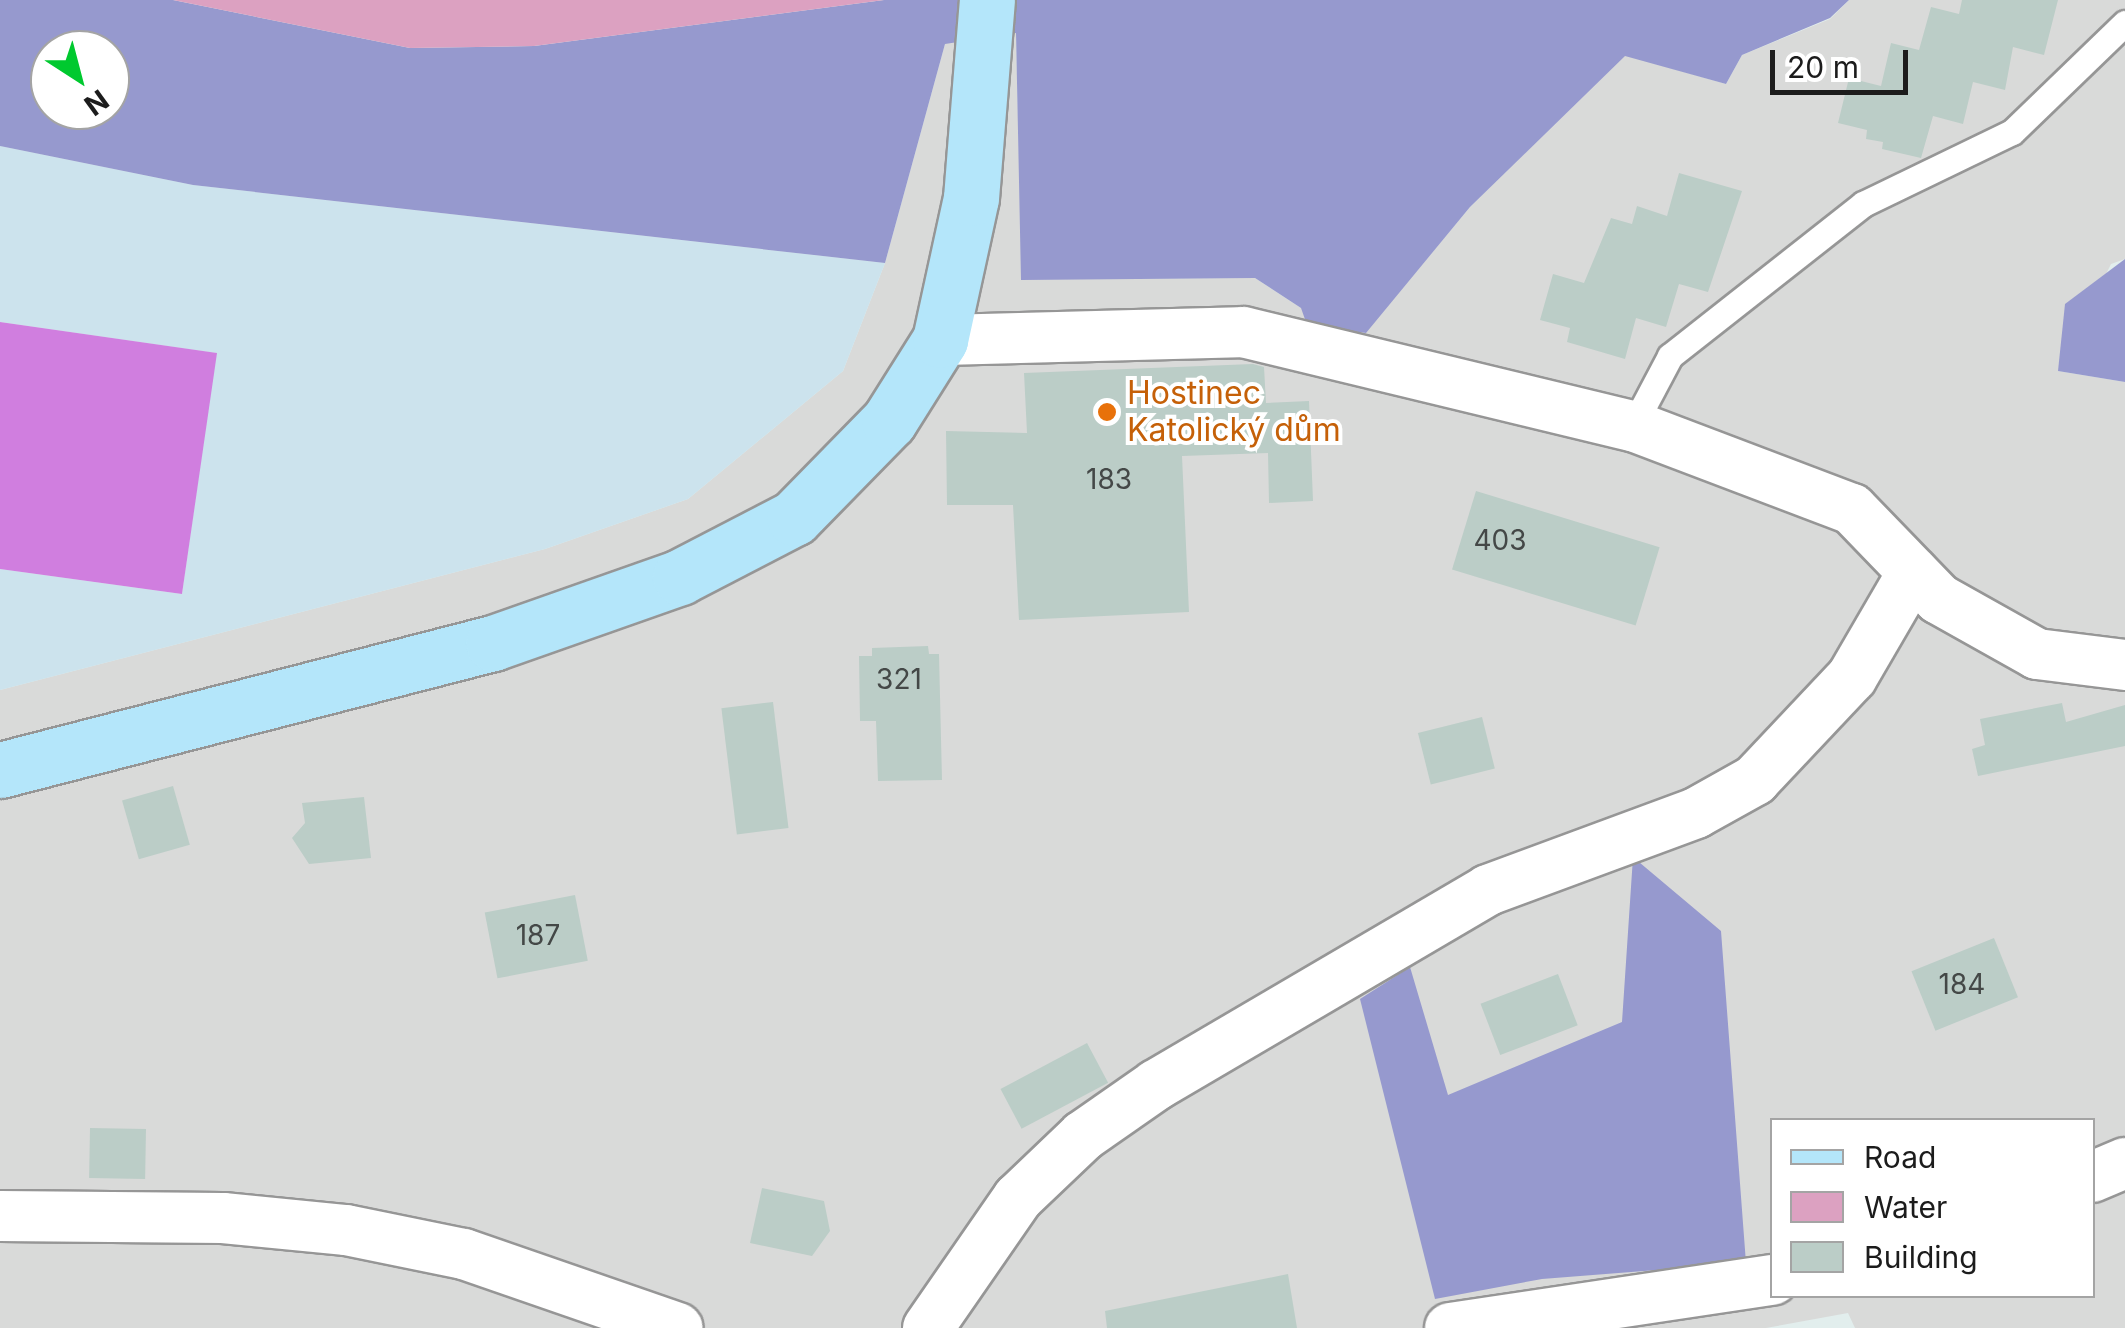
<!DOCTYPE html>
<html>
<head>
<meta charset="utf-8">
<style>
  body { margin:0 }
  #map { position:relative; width:2125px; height:1328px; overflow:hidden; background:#e2eeed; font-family:Inter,sans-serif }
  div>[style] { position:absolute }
  .residential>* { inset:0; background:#d9dad9 }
  .farmland>* { inset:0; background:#cce3ed }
  .forest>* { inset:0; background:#9699ce }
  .pitch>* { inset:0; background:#d07edf }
  .water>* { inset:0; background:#dca1c1 }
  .building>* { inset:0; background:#bbcdc7; transform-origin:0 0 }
  .roads { filter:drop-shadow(2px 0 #969696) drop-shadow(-2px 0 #969696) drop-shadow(0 2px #969696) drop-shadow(0 -2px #969696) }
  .lane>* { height:25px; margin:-12.5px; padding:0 12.5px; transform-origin:12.5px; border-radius:12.5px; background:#fff }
  .street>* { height:50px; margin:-25px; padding:0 25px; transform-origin:25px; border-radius:25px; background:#fff }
  .secondary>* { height:55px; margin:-27.5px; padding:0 27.5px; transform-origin:27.5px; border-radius:27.5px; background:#b4e6fa }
  .dots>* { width:28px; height:28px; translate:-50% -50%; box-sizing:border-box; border:5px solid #fff; border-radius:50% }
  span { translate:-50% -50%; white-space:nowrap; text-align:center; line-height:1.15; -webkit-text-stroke:8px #fff; paint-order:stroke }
  .number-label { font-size:28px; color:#444847 }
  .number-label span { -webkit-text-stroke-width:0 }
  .food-label { font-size:32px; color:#c56008 }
  .left { translate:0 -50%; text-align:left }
  .legend { position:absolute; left:1770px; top:1118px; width:325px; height:180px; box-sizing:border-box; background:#fff; border:2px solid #a4a4a4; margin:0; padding:12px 18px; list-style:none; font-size:30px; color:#1c1c1c }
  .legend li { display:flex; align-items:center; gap:20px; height:50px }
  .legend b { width:50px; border:2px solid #a4a4a4 }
  .north { position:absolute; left:30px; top:30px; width:100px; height:100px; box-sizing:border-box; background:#fff; border:2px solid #a4a4a4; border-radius:50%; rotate:144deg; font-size:28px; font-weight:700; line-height:40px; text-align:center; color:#1c1c1c }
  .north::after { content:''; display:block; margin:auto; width:35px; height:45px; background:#00c92f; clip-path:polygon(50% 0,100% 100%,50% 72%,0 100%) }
  .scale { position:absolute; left:1770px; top:50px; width:138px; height:45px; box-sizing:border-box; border:5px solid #1c1c1c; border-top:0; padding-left:12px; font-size:30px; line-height:35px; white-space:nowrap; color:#1c1c1c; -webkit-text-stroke:8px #fff; paint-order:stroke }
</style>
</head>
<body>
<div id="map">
  <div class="residential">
    <i style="clip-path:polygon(evenodd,944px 0,1016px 33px,1022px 279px,1255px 278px,1301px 308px,1365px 333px,1470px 207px,1625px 55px,1726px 84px,1742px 55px,1830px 19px,1849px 0,2125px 0,2125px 259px,2111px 264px,2058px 371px,2125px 382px,2125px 1328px,1855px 1328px,1848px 1313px,1766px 1328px,0 1328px,0 690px,545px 549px,688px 499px,843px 371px,885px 263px,945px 44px,944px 0,1772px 1120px,2092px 1120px,2092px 1296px,1772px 1296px,1772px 1120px)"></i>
  </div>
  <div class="farmland">
    <i style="clip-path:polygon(0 146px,193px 185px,885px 263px,843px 371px,688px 499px,545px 549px,0 690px,0 569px,182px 594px,216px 353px,0 322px)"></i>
  </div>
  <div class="forest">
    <i style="clip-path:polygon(evenodd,0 0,173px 0,410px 48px,534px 46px,884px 0,1849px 0,1830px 18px,1742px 55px,1726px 84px,1625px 56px,1470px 207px,1366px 333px,1307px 325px,1301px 308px,1255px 278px,1021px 280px,1016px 33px,945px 44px,885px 263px,193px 185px,0 146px,0 0,50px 50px,110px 50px,110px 110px,50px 110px,50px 50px)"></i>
    <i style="clip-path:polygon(2125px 259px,2125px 382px,2058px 371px,2065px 304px)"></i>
    <i style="clip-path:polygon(1633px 857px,1721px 931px,1746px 1263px,1542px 1279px,1435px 1299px,1360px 999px,1410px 967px,1448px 1095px,1622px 1022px)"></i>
  </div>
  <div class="pitch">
    <i style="clip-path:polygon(0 322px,217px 353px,182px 594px,0 569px)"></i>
  </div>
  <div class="water">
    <i style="clip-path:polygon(173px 0,884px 0,534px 46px,410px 48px)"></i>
  </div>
  <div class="building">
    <i style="clip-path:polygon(1962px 0,2058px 0,2044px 55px,2013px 47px,2005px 90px,1973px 82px,1963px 124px,1933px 116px,1921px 158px,1882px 149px,1883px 142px,1866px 139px,1867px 130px,1838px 123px,1849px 78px,1881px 86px,1891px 43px,1919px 50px,1931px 7px,1959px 14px)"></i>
    <i style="clip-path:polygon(1679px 173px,1742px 191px,1708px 292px,1679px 284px,1666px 327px,1636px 318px,1625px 359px,1567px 342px,1570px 328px,1540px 320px,1553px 274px,1584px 283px,1611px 218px,1632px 224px,1637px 206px,1667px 216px)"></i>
    <i style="clip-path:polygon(1253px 364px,1264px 367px,1266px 403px,1309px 401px,1313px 501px,1269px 503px,1268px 453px,1182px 456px,1189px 612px,1019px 620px,1013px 505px,947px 505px,946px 431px,1027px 433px,1024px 373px)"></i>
    <i style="left:1476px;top:491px;width:192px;height:82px;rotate:17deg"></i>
    <i style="clip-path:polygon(928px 646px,929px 654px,939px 654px,942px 780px,878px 781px,876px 721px,860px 721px,859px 656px,872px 656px,872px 648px)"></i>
    <i style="left:773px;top:702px;width:127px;height:52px;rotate:83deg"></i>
    <i style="clip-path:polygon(2062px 703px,2066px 722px,2125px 705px,2125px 746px,1978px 776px,1972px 749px,1985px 745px,1980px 719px)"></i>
    <i style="left:1482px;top:717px;width:53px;height:66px;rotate:76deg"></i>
    <i style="left:173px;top:786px;width:61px;height:53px;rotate:74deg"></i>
    <i style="clip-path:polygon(364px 797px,371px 858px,309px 864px,292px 838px,305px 823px,302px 803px)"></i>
    <i style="left:575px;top:895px;width:67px;height:92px;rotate:79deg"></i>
    <i style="left:1994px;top:938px;width:64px;height:89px;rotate:68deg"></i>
    <i style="left:1558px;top:974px;width:55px;height:83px;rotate:69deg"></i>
    <i style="left:1087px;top:1043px;width:45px;height:98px;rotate:62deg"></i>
    <i style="left:90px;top:1128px;width:56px;height:50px;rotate:1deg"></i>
    <i style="clip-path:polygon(762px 1188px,824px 1201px,830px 1231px,812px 1256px,750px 1243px)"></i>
    <i style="clip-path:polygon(1288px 1274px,1297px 1328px,1107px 1328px,1105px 1311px)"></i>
  </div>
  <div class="roads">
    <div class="lane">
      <i style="left:1633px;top:426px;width:79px;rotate:-62.1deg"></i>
      <i style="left:1670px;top:356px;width:246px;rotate:-38.2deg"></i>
      <i style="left:1863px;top:204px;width:165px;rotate:-25.8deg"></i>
      <i style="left:2012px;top:132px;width:157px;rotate:-44deg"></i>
    </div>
    <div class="street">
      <i style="left:940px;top:340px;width:303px;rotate:-1.5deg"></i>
      <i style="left:1243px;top:332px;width:401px;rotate:13.6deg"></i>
      <i style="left:1633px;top:426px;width:234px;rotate:20.8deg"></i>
      <i style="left:1852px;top:509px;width:125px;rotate:46deg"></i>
      <i style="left:1939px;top:599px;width:112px;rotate:29.3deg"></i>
      <i style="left:2037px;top:654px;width:89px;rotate:7.1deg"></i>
      <i style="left:2092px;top:1177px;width:36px;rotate:-23deg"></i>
      <i style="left:0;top:1216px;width:223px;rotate:0.5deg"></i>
      <i style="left:223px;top:1218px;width:124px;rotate:5.6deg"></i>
      <i style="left:346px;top:1230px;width:120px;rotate:11.5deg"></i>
      <i style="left:464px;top:1254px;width:226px;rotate:19.1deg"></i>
      <i style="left:928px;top:1328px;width:158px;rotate:-55.3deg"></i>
      <i style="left:1018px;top:1198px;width:90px;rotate:-43.6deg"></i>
      <i style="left:1083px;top:1136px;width:89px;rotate:-34.9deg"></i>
      <i style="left:1156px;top:1085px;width:385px;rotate:-30.4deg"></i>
      <i style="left:1488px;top:890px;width:222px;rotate:-20.3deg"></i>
      <i style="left:1696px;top:813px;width:68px;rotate:-29.2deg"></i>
      <i style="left:1755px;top:780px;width:141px;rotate:-46.7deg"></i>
      <i style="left:1852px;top:677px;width:121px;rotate:-59.8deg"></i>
      <i style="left:1450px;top:1328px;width:326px;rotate:-8.5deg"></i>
    </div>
    <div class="secondary">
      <i style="left:0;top:770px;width:509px;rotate:-14.45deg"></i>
      <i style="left:493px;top:643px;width:198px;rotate:-19.4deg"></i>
      <i style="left:680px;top:577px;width:128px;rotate:-27.4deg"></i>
      <i style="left:794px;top:518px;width:136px;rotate:-45.6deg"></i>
      <i style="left:889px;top:421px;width:96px;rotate:-57.8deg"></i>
      <i style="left:940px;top:340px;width:145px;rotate:-77.7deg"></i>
      <i style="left:971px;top:198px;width:199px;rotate:-85.4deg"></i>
    </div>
  </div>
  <div class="dots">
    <i style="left:1107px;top:412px;background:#e8710a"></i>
  </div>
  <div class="number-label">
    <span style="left:1109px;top:479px">183</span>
    <span style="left:1500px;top:540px">403</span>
    <span style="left:899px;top:679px">321</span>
    <span style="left:538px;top:935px">187</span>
    <span style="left:1962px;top:984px">184</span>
  </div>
  <div class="food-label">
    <span class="left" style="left:1127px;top:412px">Hostinec<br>Katolický dům</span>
  </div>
  <ul class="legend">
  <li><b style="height:12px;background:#b4e6fa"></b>Road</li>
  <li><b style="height:28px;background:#dca1c1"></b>Water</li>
  <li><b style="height:28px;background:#bbcdc7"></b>Building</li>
  </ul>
  <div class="north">N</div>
  <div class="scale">20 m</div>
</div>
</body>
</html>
